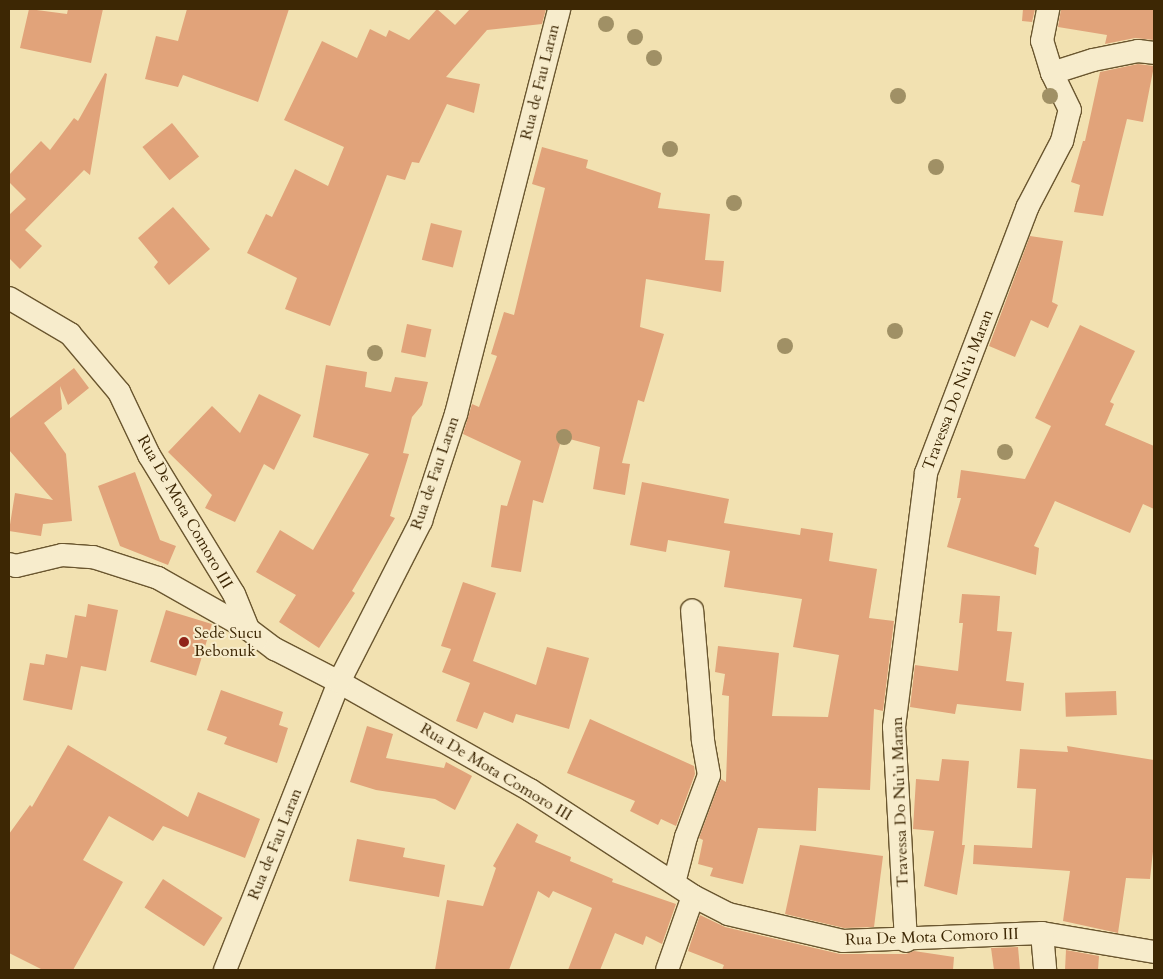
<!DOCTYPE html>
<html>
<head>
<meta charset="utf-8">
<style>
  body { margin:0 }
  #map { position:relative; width:1163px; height:979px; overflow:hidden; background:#f2e1b1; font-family:Cardo,serif }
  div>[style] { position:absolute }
  .building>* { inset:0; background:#e1a37a; transform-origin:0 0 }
  .roads { filter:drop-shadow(1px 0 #6a562f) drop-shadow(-1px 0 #6a562f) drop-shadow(0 1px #6a562f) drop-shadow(0 -1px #6a562f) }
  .street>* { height:22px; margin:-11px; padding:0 11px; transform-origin:11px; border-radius:11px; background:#f7eccc }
  .trees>* { width:16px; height:16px; margin:-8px; border-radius:50%; background:#a09065 }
  .dots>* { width:14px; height:14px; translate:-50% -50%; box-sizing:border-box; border:2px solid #f7eccc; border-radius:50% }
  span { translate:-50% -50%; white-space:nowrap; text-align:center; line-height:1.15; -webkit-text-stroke:4px #f7eccc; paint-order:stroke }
  .street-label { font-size:16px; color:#3d2704 }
  .poi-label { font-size:16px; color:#3d2704 }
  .left { translate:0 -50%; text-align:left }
  .frame { position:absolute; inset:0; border:10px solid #3d2704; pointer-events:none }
</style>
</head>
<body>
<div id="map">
  <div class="building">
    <i style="clip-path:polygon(29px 9px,67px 14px,68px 9px,103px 9px,91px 63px,20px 48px)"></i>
    <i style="clip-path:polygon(187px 9px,289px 9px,258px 102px,183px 75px,178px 87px,145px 79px,156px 36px,178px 41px)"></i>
    <i style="clip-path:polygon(437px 9px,455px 25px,470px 9px,546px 9px,542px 24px,487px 30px,446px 77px,480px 84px,474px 113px,447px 104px,419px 163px,412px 162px,405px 180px,387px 175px,330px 326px,285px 309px,297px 278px,247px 253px,266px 214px,272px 217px,295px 169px,328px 186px,344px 147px,284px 120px,322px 41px,357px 58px,370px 29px,386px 37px,389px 30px,409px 40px)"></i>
    <i style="clip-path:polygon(1023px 9px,1035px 9px,1032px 22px,1022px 21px)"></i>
    <i style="clip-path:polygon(1061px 9px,1154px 9px,1154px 40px,1135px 38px,1105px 44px,1107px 35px,1058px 27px)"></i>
    <i style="clip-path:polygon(1138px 64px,1154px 66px,1143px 122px,1127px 119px,1103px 216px,1074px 212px,1080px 185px,1071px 182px,1083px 141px,1085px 141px,1100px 72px)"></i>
    <i style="clip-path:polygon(105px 73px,107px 74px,90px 175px,84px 170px,25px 230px,42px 246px,20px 269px,9px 258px,9px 215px,26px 199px,9px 182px,9px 175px,41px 141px,50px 150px,74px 118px,78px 121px)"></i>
    <i style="left:172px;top:123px;width:43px;height:38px;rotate:51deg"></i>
    <i style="clip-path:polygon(542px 147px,588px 160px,586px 168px,661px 193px,658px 208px,710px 214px,705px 260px,724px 261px,721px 292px,646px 279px,640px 327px,664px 334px,644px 402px,638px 400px,622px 463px,630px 464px,625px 495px,593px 489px,600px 447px,562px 437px,543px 503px,533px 500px,521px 572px,491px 567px,501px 505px,507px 506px,521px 461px,463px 434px,472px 404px,479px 407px,497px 356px,491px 354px,504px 312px,514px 315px,545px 188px,532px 184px)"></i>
    <i style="clip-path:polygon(173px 207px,210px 249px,169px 285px,154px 267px,158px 262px,138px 238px)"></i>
    <i style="left:431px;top:223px;width:32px;height:38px;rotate:14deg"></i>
    <i style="clip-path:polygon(1030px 236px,1063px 241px,1052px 302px,1058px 305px,1048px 328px,1031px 320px,1015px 357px,989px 346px)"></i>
    <i style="left:407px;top:324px;width:25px;height:29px;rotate:12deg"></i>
    <i style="clip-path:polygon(1080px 325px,1135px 351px,1110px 402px,1114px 404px,1105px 425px,1154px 446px,1154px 509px,1143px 504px,1130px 533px,1055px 501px,1034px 546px,1039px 548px,1036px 575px,947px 547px,961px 498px,957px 498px,961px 470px,1025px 479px,1051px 426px,1035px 418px)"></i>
    <i style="clip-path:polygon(326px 365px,367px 372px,365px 387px,391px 392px,395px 377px,428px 382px,422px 405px,412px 417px,403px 453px,409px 454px,390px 516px,395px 518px,352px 591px,355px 593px,319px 648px,279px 622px,296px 595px,256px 572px,280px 530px,313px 550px,369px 454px,313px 437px)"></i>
    <i style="clip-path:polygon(74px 368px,89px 388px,68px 405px,60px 386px,62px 409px,44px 423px,66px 454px,72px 521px,43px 524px,41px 536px,9px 531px,15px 493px,53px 500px,9px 450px,9px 419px)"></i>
    <i style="clip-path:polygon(259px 394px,301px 415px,274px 470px,264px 464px,235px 522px,205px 508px,212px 495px,168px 452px,212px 406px,240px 433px)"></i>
    <i style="clip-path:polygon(135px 472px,160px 540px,176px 546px,168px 565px,120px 546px,98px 486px)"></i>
    <i style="clip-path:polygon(642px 482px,729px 499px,724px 523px,800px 535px,801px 528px,833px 533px,829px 561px,877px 569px,869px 618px,894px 621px,883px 711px,874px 709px,870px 790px,818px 788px,816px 831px,758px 828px,743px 884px,710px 876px,713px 868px,698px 864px,703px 840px,699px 838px,721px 779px,726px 782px,729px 696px,722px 695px,725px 674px,715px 672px,718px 646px,779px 653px,772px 716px,828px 717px,839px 655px,793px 647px,802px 599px,724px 587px,730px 551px,668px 540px,666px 552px,630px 545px)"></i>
    <i style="clip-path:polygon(463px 582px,496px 593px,473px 661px,536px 685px,547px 647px,589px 658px,569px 729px,516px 714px,513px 723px,484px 712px,477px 729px,456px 721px,470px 683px,442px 672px,451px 649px,441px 646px)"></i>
    <i style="clip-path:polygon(962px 594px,1000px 596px,997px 631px,1012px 632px,1006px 681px,1024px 683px,1021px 711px,957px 704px,955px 714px,910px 707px,915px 665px,958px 671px,963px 623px,959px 623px)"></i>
    <i style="clip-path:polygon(88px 604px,118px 610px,106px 671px,81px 666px,72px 710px,23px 700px,30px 663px,44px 665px,46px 654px,67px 658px,75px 615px,86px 617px)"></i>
    <i style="left:166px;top:610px;width:48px;height:54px;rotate:17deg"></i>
    <i style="clip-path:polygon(221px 690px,283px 712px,279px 725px,288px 728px,277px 763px,224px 744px,227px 737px,207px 730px)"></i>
    <i style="left:1116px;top:691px;width:24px;height:51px;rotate:88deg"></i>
    <i style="clip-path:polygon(590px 719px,694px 766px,695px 774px,676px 826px,661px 819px,658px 825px,630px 811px,635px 801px,567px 773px)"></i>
    <i style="clip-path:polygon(367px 726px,393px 734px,386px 758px,444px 768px,446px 762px,472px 776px,455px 810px,435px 799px,376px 790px,350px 782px)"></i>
    <i style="clip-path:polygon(68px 745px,188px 817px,198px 792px,260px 819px,245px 858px,163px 826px,153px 841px,109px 816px,83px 860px,123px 882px,73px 970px,43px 970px,9px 953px,9px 834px,30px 805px,32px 807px)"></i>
    <i style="clip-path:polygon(1067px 746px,1154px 760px,1154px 842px,1150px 879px,1126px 878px,1118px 933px,1063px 921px,1070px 871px,973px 864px,974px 845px,1032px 848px,1036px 789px,1017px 788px,1020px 749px,1068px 752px)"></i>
    <i style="clip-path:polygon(942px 759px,969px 761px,962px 845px,965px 845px,957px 895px,924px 886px,934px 831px,913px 829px,916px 779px,939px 781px)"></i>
    <i style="clip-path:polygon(517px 823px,538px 835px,535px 842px,571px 857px,570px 861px,613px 879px,612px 882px,676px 904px,662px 944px,646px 936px,643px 945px,615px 933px,600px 970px,568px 970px,592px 908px,553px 891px,549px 898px,538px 891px,509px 970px,435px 970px,447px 900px,483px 906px,496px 868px,493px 866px)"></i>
    <i style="clip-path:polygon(357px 839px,405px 848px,403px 857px,445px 865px,439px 897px,349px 881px)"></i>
    <i style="clip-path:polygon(800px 845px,883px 856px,874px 927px,844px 928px,785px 914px)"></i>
    <i style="left:163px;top:879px;width:71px;height:34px;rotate:33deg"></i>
    <i style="clip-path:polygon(700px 915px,725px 927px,840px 954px,906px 954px,914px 951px,954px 957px,953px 970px,722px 970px,724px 965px,688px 951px)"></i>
    <i style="clip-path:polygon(1018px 947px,1020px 970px,994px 970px,991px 948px)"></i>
    <i style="clip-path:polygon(1066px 950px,1099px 956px,1098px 970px,1065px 970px)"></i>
  </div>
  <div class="roads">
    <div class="street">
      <i style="left:1052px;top:73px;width:43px;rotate:-17.6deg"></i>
      <i style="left:1093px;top:60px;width:46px;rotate:-11.3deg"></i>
      <i style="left:1138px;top:51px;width:16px;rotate:7deg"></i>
      <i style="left:9px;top:298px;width:71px;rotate:30.5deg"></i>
      <i style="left:70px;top:334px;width:76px;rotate:49.8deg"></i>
      <i style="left:119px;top:392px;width:70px;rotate:64.5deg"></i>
      <i style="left:149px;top:455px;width:163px;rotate:58.6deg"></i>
      <i style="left:234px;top:594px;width:38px;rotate:68deg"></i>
      <i style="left:248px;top:629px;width:34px;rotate:37deg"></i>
      <i style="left:275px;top:649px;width:72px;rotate:27.3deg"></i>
      <i style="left:339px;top:682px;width:219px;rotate:29.5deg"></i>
      <i style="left:530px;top:790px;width:194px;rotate:33deg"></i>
      <i style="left:693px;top:896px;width:39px;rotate:27deg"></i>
      <i style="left:728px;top:914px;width:118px;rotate:13.2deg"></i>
      <i style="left:843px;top:941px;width:199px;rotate:-2.3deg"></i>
      <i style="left:1042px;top:933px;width:114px;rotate:9.6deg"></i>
      <i style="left:9px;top:564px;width:7px;rotate:16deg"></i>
      <i style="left:16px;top:566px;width:47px;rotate:-13.4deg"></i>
      <i style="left:62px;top:555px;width:31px;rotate:4deg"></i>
      <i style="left:93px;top:557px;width:68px;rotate:17.9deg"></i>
      <i style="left:158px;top:578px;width:103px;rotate:29.5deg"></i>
      <i style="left:674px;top:883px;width:48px;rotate:-75.4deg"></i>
      <i style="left:686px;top:837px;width:66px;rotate:-69.6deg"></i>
      <i style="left:709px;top:775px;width:36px;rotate:-100deg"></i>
      <i style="left:703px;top:740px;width:130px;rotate:-94.8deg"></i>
      <i style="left:1042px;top:933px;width:37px;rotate:85deg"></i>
      <i style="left:906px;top:941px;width:214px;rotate:-93.2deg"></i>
      <i style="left:894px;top:727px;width:256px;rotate:-82.8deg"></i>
      <i style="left:926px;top:473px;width:284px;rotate:-69.1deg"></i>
      <i style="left:1027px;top:208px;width:76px;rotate:-62.4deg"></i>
      <i style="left:1062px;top:141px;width:32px;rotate:-76deg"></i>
      <i style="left:1070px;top:110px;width:41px;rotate:-115.9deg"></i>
      <i style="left:1052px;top:73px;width:34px;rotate:-107deg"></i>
      <i style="left:1042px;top:41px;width:33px;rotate:-79deg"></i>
      <i style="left:225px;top:970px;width:310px;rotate:-68.4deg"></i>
      <i style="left:339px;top:682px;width:181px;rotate:-63deg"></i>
      <i style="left:421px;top:521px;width:113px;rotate:-71.9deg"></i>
      <i style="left:456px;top:414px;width:418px;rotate:-75.7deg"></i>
      <i style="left:667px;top:970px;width:78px;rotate:-70.6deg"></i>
    </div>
  </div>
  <div class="trees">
    <i style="left:606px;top:24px"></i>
    <i style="left:635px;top:37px"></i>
    <i style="left:654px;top:58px"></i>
    <i style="left:898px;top:96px"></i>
    <i style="left:1050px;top:96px"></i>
    <i style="left:670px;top:149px"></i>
    <i style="left:936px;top:167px"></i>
    <i style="left:734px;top:203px"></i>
    <i style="left:895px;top:331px"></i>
    <i style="left:785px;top:346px"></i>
    <i style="left:375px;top:353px"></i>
    <i style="left:564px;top:437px"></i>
    <i style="left:1005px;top:452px"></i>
  </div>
  <div class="dots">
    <i style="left:184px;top:642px;background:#8f2418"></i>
  </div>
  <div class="street-label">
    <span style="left:540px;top:82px;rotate:-76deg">Rua de Fau Laran</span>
    <span style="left:958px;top:390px;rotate:-69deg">Travessa Do Nu’u Maran</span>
    <span style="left:435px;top:473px;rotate:-71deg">Rua de Fau Laran</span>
    <span style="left:185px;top:512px;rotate:60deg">Rua De Mota Comoro III</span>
    <span style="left:496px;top:772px;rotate:31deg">Rua De Mota Comoro III</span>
    <span style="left:900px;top:802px;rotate:-92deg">Travessa Do Nu’u Maran</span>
    <span style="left:275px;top:844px;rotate:-68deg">Rua de Fau Laran</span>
    <span style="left:932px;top:937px;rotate:-2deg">Rua De Mota Comoro III</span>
  </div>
  <div class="poi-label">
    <span class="left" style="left:194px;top:642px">Sede Sucu<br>Bebonuk</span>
  </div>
  <div class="frame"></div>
</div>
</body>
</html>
